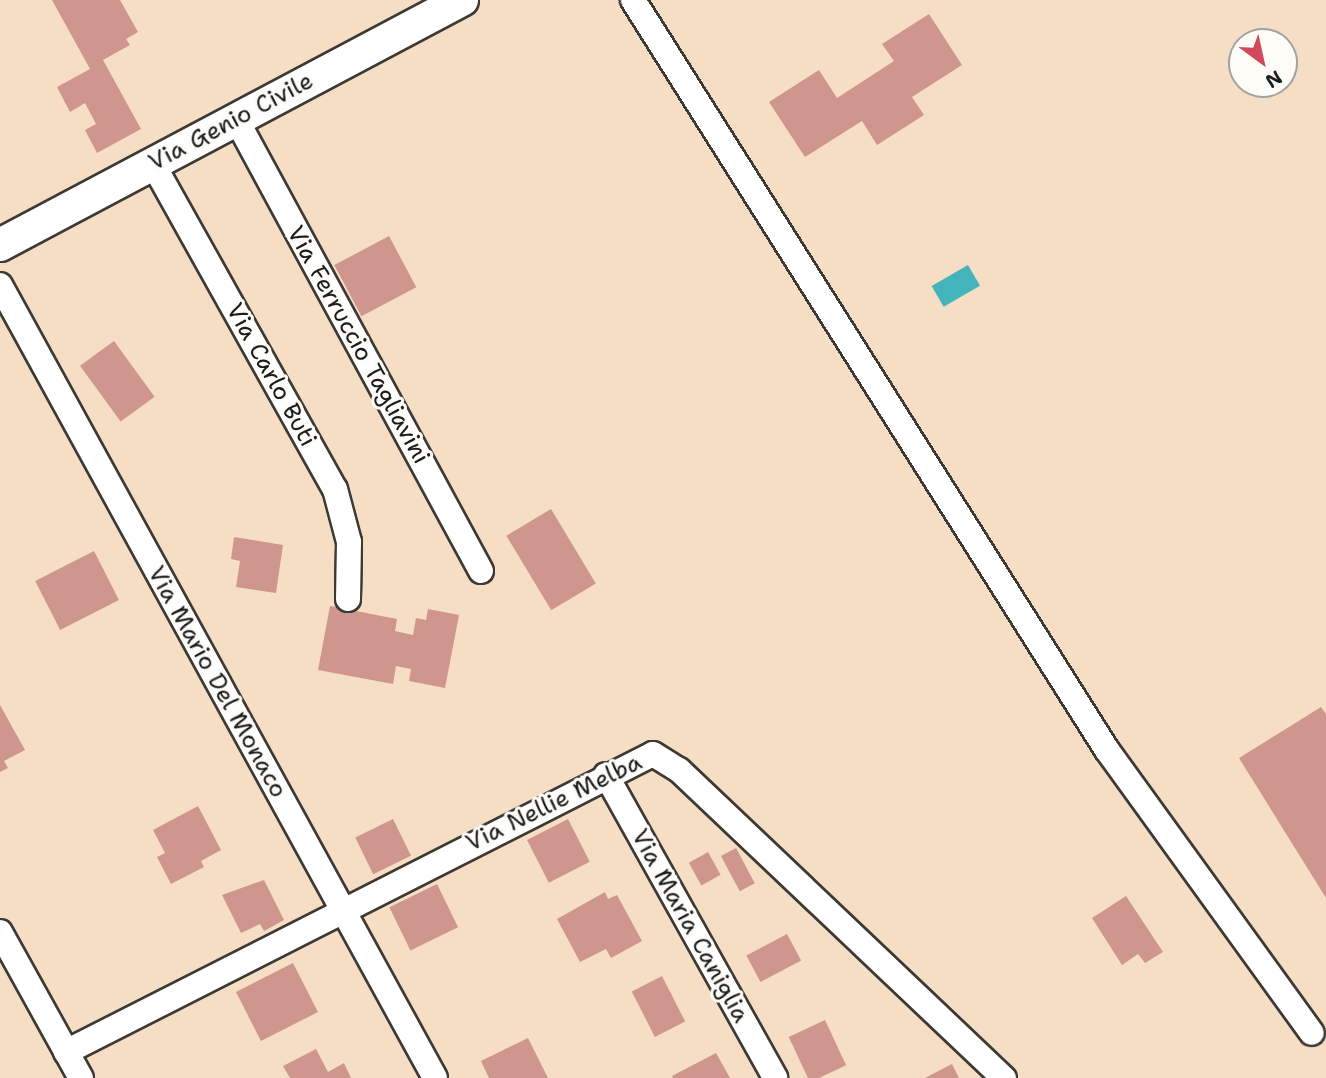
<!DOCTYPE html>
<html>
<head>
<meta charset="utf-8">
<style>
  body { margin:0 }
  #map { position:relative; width:1326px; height:1078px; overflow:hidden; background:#f5dec4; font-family:"Shantell Sans",sans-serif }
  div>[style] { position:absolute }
  .water>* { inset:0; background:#44b4bb; transform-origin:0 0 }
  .building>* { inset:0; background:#cf968e; transform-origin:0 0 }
  .roads { filter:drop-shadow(2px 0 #3d3935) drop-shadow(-2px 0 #3d3935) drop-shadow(0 2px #3d3935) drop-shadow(0 -2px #3d3935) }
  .minor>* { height:24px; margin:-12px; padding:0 12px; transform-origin:12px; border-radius:12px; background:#fff }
  .tertiary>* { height:32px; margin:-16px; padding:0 16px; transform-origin:16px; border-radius:16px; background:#fff }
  span { translate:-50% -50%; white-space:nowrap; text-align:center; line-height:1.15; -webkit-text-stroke:6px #fdfcf7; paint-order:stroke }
  .street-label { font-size:24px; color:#1c1c1c }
  .north { position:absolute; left:1228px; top:28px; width:70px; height:70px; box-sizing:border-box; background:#fdfcf7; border:2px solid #a3a29f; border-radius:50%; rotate:147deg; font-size:19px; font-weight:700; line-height:28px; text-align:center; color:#1c1c1c }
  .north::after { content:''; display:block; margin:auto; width:24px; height:32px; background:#d1495b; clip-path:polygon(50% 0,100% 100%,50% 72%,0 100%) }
</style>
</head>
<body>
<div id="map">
  <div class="water">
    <i style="left:968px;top:265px;width:24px;height:42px;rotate:60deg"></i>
  </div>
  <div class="building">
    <i style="clip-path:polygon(52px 0,120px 0,138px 32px,126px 39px,130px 45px,103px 60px,141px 129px,97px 153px,85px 130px,96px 124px,85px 103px,70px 112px,57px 87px,90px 69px)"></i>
    <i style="clip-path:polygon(929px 14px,962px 65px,912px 97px,924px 115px,877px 145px,862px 121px,805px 157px,769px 102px,819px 70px,837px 98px,894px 61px,882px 44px)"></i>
    <i style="left:389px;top:236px;width:58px;height:62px;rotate:62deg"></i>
    <i style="left:114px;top:341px;width:69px;height:42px;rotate:54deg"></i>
    <i style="left:551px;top:509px;width:87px;height:52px;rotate:59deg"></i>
    <i style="clip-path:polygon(234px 537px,283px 545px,276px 593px,236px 587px,240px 561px,231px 559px)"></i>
    <i style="left:94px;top:551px;width:55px;height:66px;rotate:63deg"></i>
    <i style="clip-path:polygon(330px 606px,397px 619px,395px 631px,413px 635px,416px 618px,426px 620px,428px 609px,459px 615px,445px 688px,409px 681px,411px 669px,396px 666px,393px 684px,318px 670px)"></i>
    <i style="clip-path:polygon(0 705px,25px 750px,4px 761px,8px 768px,0 772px)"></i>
    <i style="clip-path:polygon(1321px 707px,1326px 714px,1326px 898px,1239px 758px)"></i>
    <i style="clip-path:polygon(198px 806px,221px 850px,201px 861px,204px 867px,171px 884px,157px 857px,165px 853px,153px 830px)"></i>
    <i style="left:393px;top:819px;width:41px;height:42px;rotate:64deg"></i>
    <i style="left:568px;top:819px;width:48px;height:46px;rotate:63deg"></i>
    <i style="left:736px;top:848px;width:40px;height:17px;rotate:62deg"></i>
    <i style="left:708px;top:852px;width:26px;height:22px;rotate:61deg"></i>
    <i style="clip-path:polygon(264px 880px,284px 920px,264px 931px,260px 924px,241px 933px,222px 895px)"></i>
    <i style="left:437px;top:884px;width:48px;height:53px;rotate:64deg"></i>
    <i style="clip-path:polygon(605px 892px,608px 899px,617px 895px,642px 941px,611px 958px,606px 949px,580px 962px,557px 919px)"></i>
    <i style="clip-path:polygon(1126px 896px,1163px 952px,1145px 963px,1138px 954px,1122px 965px,1092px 918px)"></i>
    <i style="left:787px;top:934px;width:30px;height:46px;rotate:62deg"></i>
    <i style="left:293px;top:963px;width:55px;height:64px;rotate:63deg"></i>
    <i style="left:662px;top:976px;width:51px;height:34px;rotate:63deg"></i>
    <i style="left:825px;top:1020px;width:50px;height:40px;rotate:65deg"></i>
    <i style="clip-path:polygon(528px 1038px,548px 1078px,489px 1078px,481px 1061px)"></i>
    <i style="clip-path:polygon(316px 1049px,328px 1072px,344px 1063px,351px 1078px,290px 1078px,283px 1066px)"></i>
    <i style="clip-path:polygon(716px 1053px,730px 1078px,673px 1078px,672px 1076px)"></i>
    <i style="clip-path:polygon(952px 1064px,959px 1078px,925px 1078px)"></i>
  </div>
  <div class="roads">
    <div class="minor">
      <i style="left:633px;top:0;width:887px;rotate:57.71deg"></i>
      <i style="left:1107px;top:750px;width:349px;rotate:54.1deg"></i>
      <i style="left:236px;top:119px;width:514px;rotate:61.54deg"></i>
      <i style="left:153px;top:164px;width:372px;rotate:60.8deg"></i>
      <i style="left:335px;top:489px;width:55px;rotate:75.2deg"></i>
      <i style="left:349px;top:542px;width:57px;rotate:91deg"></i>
      <i style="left:0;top:285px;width:904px;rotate:61.25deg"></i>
      <i style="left:606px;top:775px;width:347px;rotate:60.8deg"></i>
      <i style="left:0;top:932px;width:167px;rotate:61deg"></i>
      <i style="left:66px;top:1052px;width:658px;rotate:-26.92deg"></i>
      <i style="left:653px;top:754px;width:31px;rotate:32deg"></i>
      <i style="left:679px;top:770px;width:448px;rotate:43.5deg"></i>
    </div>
    <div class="tertiary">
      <i style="left:0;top:245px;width:523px;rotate:-27.94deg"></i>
    </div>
  </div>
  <div class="street-label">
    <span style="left:231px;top:122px;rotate:-28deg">Via Genio Civile</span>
    <span style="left:358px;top:345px;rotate:61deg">Via Ferruccio Tagliavini</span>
    <span style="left:271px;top:375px;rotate:61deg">Via Carlo Buti</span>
    <span style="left:217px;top:682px;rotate:61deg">Via Mario Del Monaco</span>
    <span style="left:554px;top:803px;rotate:-26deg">Via Nellie Melba</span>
    <span style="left:690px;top:926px;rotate:61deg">Via Maria Caniglia</span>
  </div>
  <div class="north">N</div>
</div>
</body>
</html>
